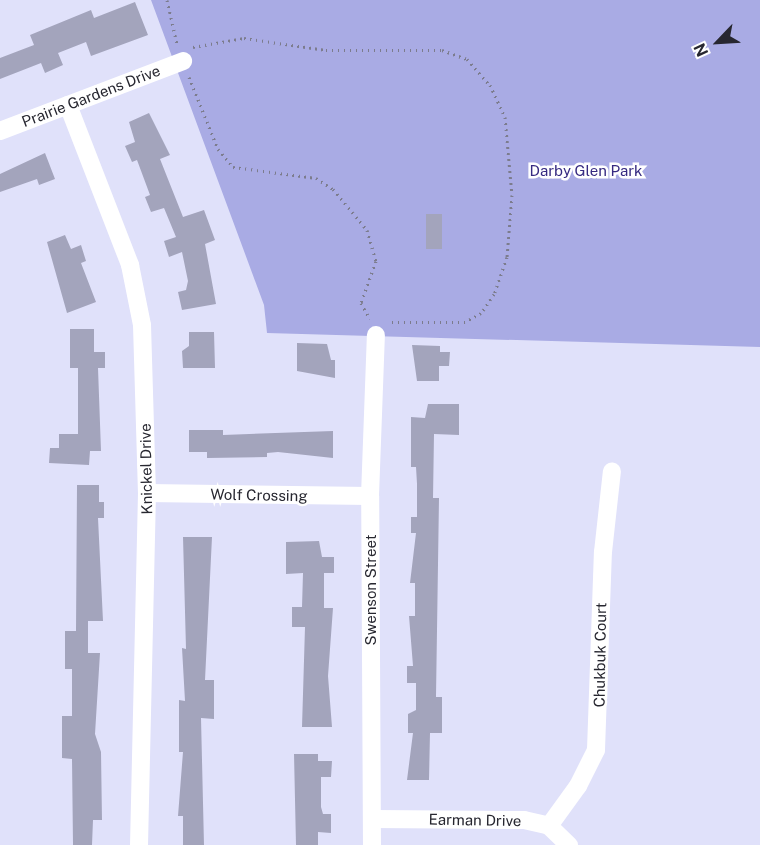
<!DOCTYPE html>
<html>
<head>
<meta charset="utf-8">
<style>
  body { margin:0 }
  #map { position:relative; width:760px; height:845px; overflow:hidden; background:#e0e1fa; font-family:"Public Sans",sans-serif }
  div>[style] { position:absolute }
  .green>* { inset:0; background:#a9abe4 }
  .building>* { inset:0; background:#a3a4bc; transform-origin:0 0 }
  .path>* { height:3px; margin-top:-1.5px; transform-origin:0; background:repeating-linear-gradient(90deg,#7c7c8d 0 1.5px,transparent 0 6px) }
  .minor>* { height:18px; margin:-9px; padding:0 9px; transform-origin:9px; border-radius:9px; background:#fff }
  span { translate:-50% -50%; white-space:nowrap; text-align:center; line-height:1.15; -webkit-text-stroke:5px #fff; paint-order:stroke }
  .street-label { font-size:15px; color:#272730 }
  .park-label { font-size:15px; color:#362a81 }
  .north { position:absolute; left:688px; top:12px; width:60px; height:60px; -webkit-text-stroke:4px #fff; paint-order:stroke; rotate:245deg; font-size:16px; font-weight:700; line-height:24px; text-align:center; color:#272730 }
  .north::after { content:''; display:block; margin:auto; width:21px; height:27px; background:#272730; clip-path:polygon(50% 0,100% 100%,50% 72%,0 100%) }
</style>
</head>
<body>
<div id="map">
  <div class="green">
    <i style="clip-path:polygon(151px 0,760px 0,760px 347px,267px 333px,264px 305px)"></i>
  </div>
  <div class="building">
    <i style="clip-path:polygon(135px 2px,148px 35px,91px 56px,86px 42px,58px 53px,63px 65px,45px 73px,41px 63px,0 79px,0 58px,34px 45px,30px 35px,91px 10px,94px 18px)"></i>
    <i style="clip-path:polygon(149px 113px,170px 155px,160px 159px,183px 217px,204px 210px,215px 240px,205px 244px,216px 304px,182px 310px,178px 292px,186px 290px,188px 281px,182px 252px,169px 257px,164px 241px,176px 237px,164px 208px,151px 212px,145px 197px,150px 195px,137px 160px,132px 162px,125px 146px,135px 142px,129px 122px)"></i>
    <i style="clip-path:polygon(45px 153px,55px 179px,39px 185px,37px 179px,0 192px,0 174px)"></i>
    <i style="left:426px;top:214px;width:16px;height:35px"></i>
    <i style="clip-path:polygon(65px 235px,71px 249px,81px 245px,86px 261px,81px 263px,96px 302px,67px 313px,47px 242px)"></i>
    <i style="clip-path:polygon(70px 329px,94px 329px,94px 352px,105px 352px,105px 368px,98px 368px,101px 451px,90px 451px,89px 465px,49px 463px,50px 448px,59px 448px,59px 434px,78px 434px,78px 368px,70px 368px)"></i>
    <i style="clip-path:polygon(189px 332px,214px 332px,215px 368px,183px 368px,182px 351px,189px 346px)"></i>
    <i style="clip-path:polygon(297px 343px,327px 344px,331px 360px,335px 360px,335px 378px,297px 371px)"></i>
    <i style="clip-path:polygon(412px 345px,440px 346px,440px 352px,450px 352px,449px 366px,439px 366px,439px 381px,417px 381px)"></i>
    <i style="clip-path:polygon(428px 404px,459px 404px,459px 435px,434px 434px,433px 498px,439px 498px,436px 697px,442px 697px,442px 733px,430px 733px,429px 780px,407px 780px,413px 733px,408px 733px,408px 714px,416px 710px,416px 683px,407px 683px,407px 666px,413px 666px,409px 616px,415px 616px,415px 583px,410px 583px,416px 533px,411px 533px,411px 517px,417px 517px,417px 484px,416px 467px,411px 467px,411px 417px,425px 418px)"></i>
    <i style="clip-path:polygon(189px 430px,223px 430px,223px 435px,333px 431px,333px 458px,278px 452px,267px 453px,267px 457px,207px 458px,207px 452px,189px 452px)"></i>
    <i style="clip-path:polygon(77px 485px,99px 485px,99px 502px,104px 502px,104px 518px,98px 518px,103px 621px,88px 621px,88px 653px,100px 653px,95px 734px,101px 752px,102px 820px,93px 820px,92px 845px,73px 845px,72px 759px,62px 758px,62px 716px,72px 716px,72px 669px,65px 669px,65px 631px,76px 631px)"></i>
    <i style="clip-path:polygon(183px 537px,212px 537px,205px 680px,214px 680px,214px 719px,201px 718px,204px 845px,183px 845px,183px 816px,178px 816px,183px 752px,179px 752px,179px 700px,185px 701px,182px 648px,186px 649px)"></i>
    <i style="clip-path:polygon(319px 541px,322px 557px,334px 557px,334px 573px,324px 573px,324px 608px,333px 608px,328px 676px,332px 727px,302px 727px,305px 627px,292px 627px,292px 607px,302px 607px,303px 573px,286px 574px,286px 542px)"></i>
    <i style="clip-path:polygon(294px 754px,318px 754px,318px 761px,332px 761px,331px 777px,321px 777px,321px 807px,323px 814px,331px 814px,331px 833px,318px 832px,318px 845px,296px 845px)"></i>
  </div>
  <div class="path">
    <i style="left:167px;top:0;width:45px;rotate:77.2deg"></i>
    <i style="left:193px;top:47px;width:52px;rotate:-10deg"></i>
    <i style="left:244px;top:38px;width:83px;rotate:8.3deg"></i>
    <i style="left:326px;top:50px;width:116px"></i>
    <i style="left:442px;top:50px;width:27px;rotate:20deg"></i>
    <i style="left:467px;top:59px;width:35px;rotate:49deg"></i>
    <i style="left:490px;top:85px;width:35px;rotate:65deg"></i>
    <i style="left:505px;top:117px;width:78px;rotate:84.9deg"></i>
    <i style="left:512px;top:195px;width:62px;rotate:94.6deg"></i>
    <i style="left:507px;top:257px;width:39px;rotate:109deg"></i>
    <i style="left:494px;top:294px;width:23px;rotate:124deg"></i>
    <i style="left:481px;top:313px;width:18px;rotate:151deg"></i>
    <i style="left:465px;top:322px;width:78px;rotate:180deg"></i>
    <i style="left:189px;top:77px;width:78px;rotate:68.1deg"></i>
    <i style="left:218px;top:149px;width:23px;rotate:50deg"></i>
    <i style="left:233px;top:167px;width:84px;rotate:7.5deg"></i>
    <i style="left:316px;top:178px;width:20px;rotate:33deg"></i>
    <i style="left:333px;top:189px;width:53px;rotate:50.3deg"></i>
    <i style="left:367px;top:230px;width:32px;rotate:74deg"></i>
    <i style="left:376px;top:261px;width:45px;rotate:109.7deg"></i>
    <i style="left:361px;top:303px;width:18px;rotate:61deg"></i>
  </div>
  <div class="minor">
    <i style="left:68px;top:105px;width:172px;rotate:68.8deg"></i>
    <i style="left:130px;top:265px;width:61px;rotate:78.7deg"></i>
    <i style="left:142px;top:325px;width:168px;rotate:88.3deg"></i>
    <i style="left:147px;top:493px;width:352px;rotate:91.3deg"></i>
    <i style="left:0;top:131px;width:196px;rotate:-20.9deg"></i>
    <i style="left:147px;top:493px;width:223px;rotate:0.8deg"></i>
    <i style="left:373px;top:819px;width:151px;rotate:0.4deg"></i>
    <i style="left:524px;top:820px;width:26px;rotate:13deg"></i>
    <i style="left:549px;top:826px;width:28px;rotate:44deg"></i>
    <i style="left:549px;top:826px;width:49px;rotate:-54.1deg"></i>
    <i style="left:578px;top:786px;width:40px;rotate:-63.4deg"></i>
    <i style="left:596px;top:750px;width:198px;rotate:-88deg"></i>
    <i style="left:603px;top:552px;width:81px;rotate:-83.7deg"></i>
    <i style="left:372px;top:845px;width:349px;rotate:-90.3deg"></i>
    <i style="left:370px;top:496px;width:161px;rotate:-87.9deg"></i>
  </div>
  <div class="street-label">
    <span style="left:91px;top:96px;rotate:-21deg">Prairie Gardens Drive</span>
    <span style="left:146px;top:469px;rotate:-91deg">Knickel Drive</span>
    <span style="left:259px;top:495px;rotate:1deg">Wolf Crossing</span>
    <span style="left:371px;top:590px;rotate:-90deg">Swenson Street</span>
    <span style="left:600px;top:655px;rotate:-89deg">Chukbuk Court</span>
    <span style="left:475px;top:820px;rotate:1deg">Earman Drive</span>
  </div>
  <div class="park-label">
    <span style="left:586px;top:171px">Darby Glen Park</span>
  </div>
  <div class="north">N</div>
</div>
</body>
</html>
